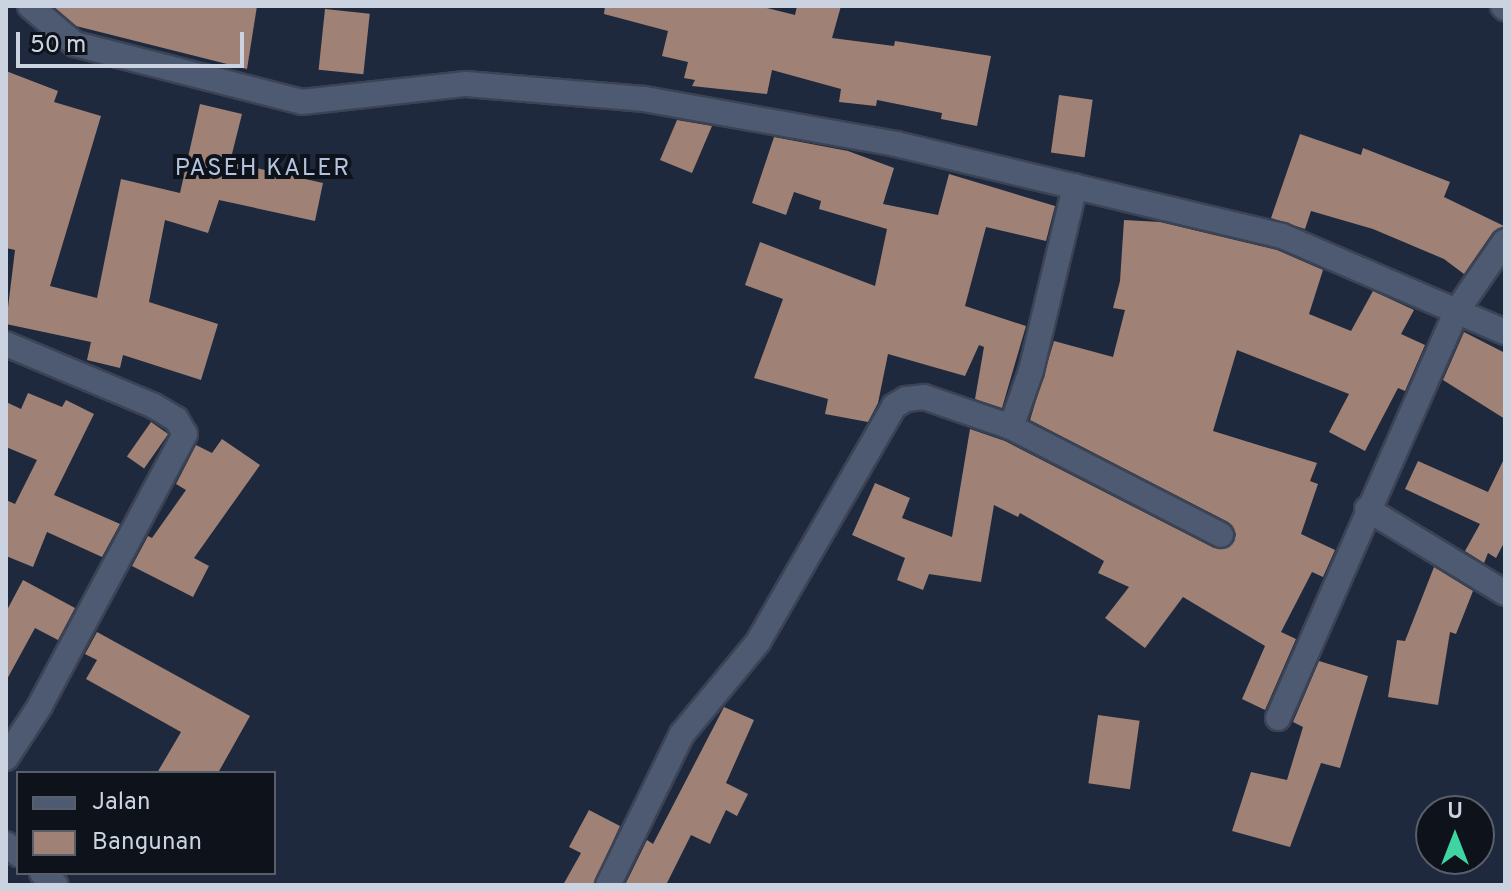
<!DOCTYPE html>
<html>
<head>
<meta charset="utf-8">
<style>
  body { margin:0 }
  #map { position:relative; width:1511px; height:891px; overflow:hidden; background:#1e293d; font-family:Overpass,sans-serif }
  div>[style] { position:absolute }
  .building>* { inset:0; background:#9f8275; transform-origin:0 0 }
  .roads { filter:drop-shadow(2px 0 #3b4355) drop-shadow(-2px 0 #3b4355) drop-shadow(0 2px #3b4355) drop-shadow(0 -2px #3b4355) }
  .minor>* { height:24px; margin:-12px; padding:0 12px; transform-origin:12px; border-radius:12px; background:#4d5a71 }
  span { translate:-50% -50%; white-space:nowrap; text-align:center; line-height:1.15; -webkit-text-stroke:8px #0d121b; paint-order:stroke }
  .quarter-label { font-size:24px; color:#b4c3dd; letter-spacing:2px }
  .frame { position:absolute; inset:0; border:8px solid #cbd2e0; pointer-events:none }
  .legend { position:absolute; left:16px; top:771px; width:260px; height:104px; box-sizing:border-box; background:#0d121b; border:2px solid #595f6a; margin:0; padding:10px 14px; list-style:none; font-size:24px; color:#cbd2e0 }
  .legend li { display:flex; align-items:center; gap:16px; height:40px }
  .legend b { width:40px; border:2px solid #595f6a }
  .north { position:absolute; left:1415px; top:795px; width:80px; height:80px; box-sizing:border-box; background:#0d121b; border:2px solid #595f6a; border-radius:50%; rotate:0deg; font-size:22px; font-weight:700; line-height:32px; text-align:center; color:#cbd2e0 }
  .north::after { content:''; display:block; margin:auto; width:28px; height:36px; background:#40d4a2; clip-path:polygon(50% 0,100% 100%,50% 72%,0 100%) }
  .scale { position:absolute; left:16px; top:32px; width:228px; height:36px; box-sizing:border-box; border:4px solid #cbd2e0; border-top:0; padding-left:10px; font-size:24px; line-height:28px; white-space:nowrap; color:#cbd2e0; -webkit-text-stroke:6px #0d121b; paint-order:stroke }
</style>
</head>
<body>
<div id="map">
  <div class="building">
    <i style="clip-path:polygon(53px 6px,257px 6px,247px 69px,76px 26px)"></i>
    <i style="clip-path:polygon(605px 6px,759px 6px,795px 15px,797px 6px,841px 6px,832px 38px,894px 46px,895px 41px,991px 56px,977px 126px,941px 119px,942px 113px,877px 100px,876px 106px,839px 102px,841px 89px,772px 70px,767px 94px,692px 86px,695px 80px,684px 78px,688px 62px,662px 56px,668px 31px,604px 14px)"></i>
    <i style="left:325px;top:9px;width:45px;height:61px;rotate:6deg"></i>
    <i style="clip-path:polygon(6px 71px,58px 91px,54px 102px,101px 116px,50px 286px,97px 298px,121px 179px,180px 193px,200px 104px,242px 114px,230px 162px,323px 183px,315px 221px,219px 200px,208px 233px,165px 220px,149px 302px,218px 324px,201px 380px,123px 355px,120px 368px,87px 360px,91px 342px,6px 324px,15px 250px,6px 248px)"></i>
    <i style="left:1059px;top:95px;width:34px;height:58px;rotate:8deg"></i>
    <i style="clip-path:polygon(677px 120px,712px 126px,692px 173px,660px 160px)"></i>
    <i style="clip-path:polygon(1300px 134px,1361px 155px,1363px 148px,1450px 182px,1444px 197px,1504px 226px,1493px 232px,1464px 274px,1444px 259px,1373px 229px,1311px 211px,1305px 229px,1271px 218px)"></i>
    <i style="clip-path:polygon(774px 137px,848px 151px,894px 168px,883px 204px,938px 215px,949px 174px,1055px 206px,1046px 241px,986px 227px,965px 306px,1026px 326px,1002px 408px,975px 399px,984px 347px,979px 345px,965px 376px,888px 354px,878px 403px,868px 422px,825px 414px,828px 399px,754px 378px,783px 299px,745px 285px,760px 242px,875px 286px,887px 229px,819px 209px,821px 201px,794px 192px,786px 215px,752px 203px)"></i>
    <i style="clip-path:polygon(1124px 220px,1160px 222px,1277px 250px,1323px 270px,1309px 314px,1351px 331px,1373px 291px,1414px 310px,1401px 334px,1425px 345px,1405px 391px,1398px 388px,1365px 451px,1329px 432px,1349px 394px,1237px 350px,1213px 431px,1317px 463px,1310px 481px,1318px 484px,1301px 534px,1335px 550px,1323px 577px,1312px 572px,1281px 632px,1296px 639px,1265px 710px,1242px 699px,1265px 646px,1183px 597px,1145px 648px,1105px 618px,1129px 587px,1098px 573px,1104px 561px,1020px 513px,1018px 517px,994px 505px,981px 582px,929px 574px,923px 590px,897px 580px,905px 558px,852px 535px,875px 483px,910px 498px,902px 518px,952px 537px,970px 429px,1005px 441px,1214px 548px,1234px 542px,1236px 534px,1228px 522px,1030px 420px,1054px 341px,1113px 357px,1125px 310px,1113px 308px,1120px 281px)"></i>
    <i style="clip-path:polygon(1464px 332px,1505px 353px,1505px 419px,1443px 380px)"></i>
    <i style="clip-path:polygon(28px 393px,62px 407px,66px 400px,94px 414px,54px 495px,120px 524px,102px 557px,47px 532px,33px 567px,6px 556px,6px 500px,15px 504px,37px 460px,6px 447px,6px 402px,21px 409px)"></i>
    <i style="left:151px;top:422px;width:21px;height:42px;rotate:35deg"></i>
    <i style="clip-path:polygon(222px 439px,260px 465px,194px 558px,209px 566px,193px 597px,132px 566px,148px 536px,152px 538px,186px 490px,176px 484px,196px 445px,212px 453px)"></i>
    <i style="clip-path:polygon(1505px 457px,1505px 541px,1496px 558px,1488px 553px,1484px 563px,1465px 551px,1480px 524px,1405px 489px,1418px 461px,1488px 492px)"></i>
    <i style="clip-path:polygon(1434px 567px,1473px 591px,1456px 634px,1450px 632px,1438px 705px,1388px 697px,1397px 640px,1405px 641px)"></i>
    <i style="clip-path:polygon(23px 580px,75px 608px,58px 640px,35px 628px,6px 681px,6px 612px)"></i>
    <i style="clip-path:polygon(97px 632px,250px 716px,218px 773px,157px 773px,181px 732px,86px 679px,97px 660px,85px 654px)"></i>
    <i style="clip-path:polygon(1319px 661px,1368px 676px,1340px 768px,1321px 763px,1290px 847px,1232px 831px,1251px 772px,1287px 780px,1303px 727px,1293px 722px)"></i>
    <i style="clip-path:polygon(724px 707px,754px 720px,726px 783px,748px 794px,737px 816px,726px 810px,710px 844px,691px 835px,666px 885px,625px 885px,647px 840px,653px 844px)"></i>
    <i style="left:1098px;top:715px;width:42px;height:69px;rotate:8deg"></i>
    <i style="clip-path:polygon(589px 810px,620px 826px,593px 885px,563px 885px,581px 853px,569px 847px)"></i>
  </div>
  <div class="roads">
    <div class="minor">
      <i style="left:30px;top:6px;width:59px;rotate:40.2deg"></i>
      <i style="left:75px;top:44px;width:234px;rotate:14.3deg"></i>
      <i style="left:302px;top:102px;width:165px;rotate:-6.3deg"></i>
      <i style="left:466px;top:84px;width:179px;rotate:4.8deg"></i>
      <i style="left:644px;top:99px;width:256px;rotate:10.1deg"></i>
      <i style="left:896px;top:144px;width:397px;rotate:13.4deg"></i>
      <i style="left:1282px;top:236px;width:243px;rotate:23.3deg"></i>
      <i style="left:1503px;top:6px;width:3px;rotate:45deg"></i>
      <i style="left:6px;top:344px;width:160px;rotate:22.7deg"></i>
      <i style="left:154px;top:406px;width:26px;rotate:31deg"></i>
      <i style="left:176px;top:419px;width:17px;rotate:59deg"></i>
      <i style="left:185px;top:434px;width:308px;rotate:118.1deg"></i>
      <i style="left:40px;top:706px;width:62px;rotate:123.2deg"></i>
      <i style="left:1011px;top:427px;width:59px;rotate:-70.3deg"></i>
      <i style="left:1031px;top:371px;width:190px;rotate:-76.6deg"></i>
      <i style="left:1367px;top:509px;width:162px;rotate:31.3deg"></i>
      <i style="left:1278px;top:718px;width:443px;rotate:-66.3deg"></i>
      <i style="left:1456px;top:312px;width:86px;rotate:-55.4deg"></i>
      <i style="left:6px;top:844px;width:16px;rotate:40deg"></i>
      <i style="left:42px;top:873px;width:18px;rotate:41deg"></i>
      <i style="left:608px;top:885px;width:168px;rotate:-63.9deg"></i>
      <i style="left:682px;top:734px;width:119px;rotate:-50.4deg"></i>
      <i style="left:758px;top:642px;width:272px;rotate:-60deg"></i>
      <i style="left:894px;top:406px;width:14px;rotate:-30deg"></i>
      <i style="left:906px;top:399px;width:18px;rotate:-6deg"></i>
      <i style="left:924px;top:397px;width:92px;rotate:19deg"></i>
      <i style="left:1011px;top:427px;width:236px;rotate:27.2deg"></i>
    </div>
  </div>
  <div class="quarter-label">
    <span style="left:263px;top:170px">PASEH KALER</span>
  </div>
  <div class="frame"></div>
  <ul class="legend">
  <li><b style="height:10px;background:#4d5a71"></b>Jalan</li>
  <li><b style="height:22px;background:#9f8275"></b>Bangunan</li>
  </ul>
  <div class="north">U</div>
  <div class="scale">50 m</div>
</div>
</body>
</html>
